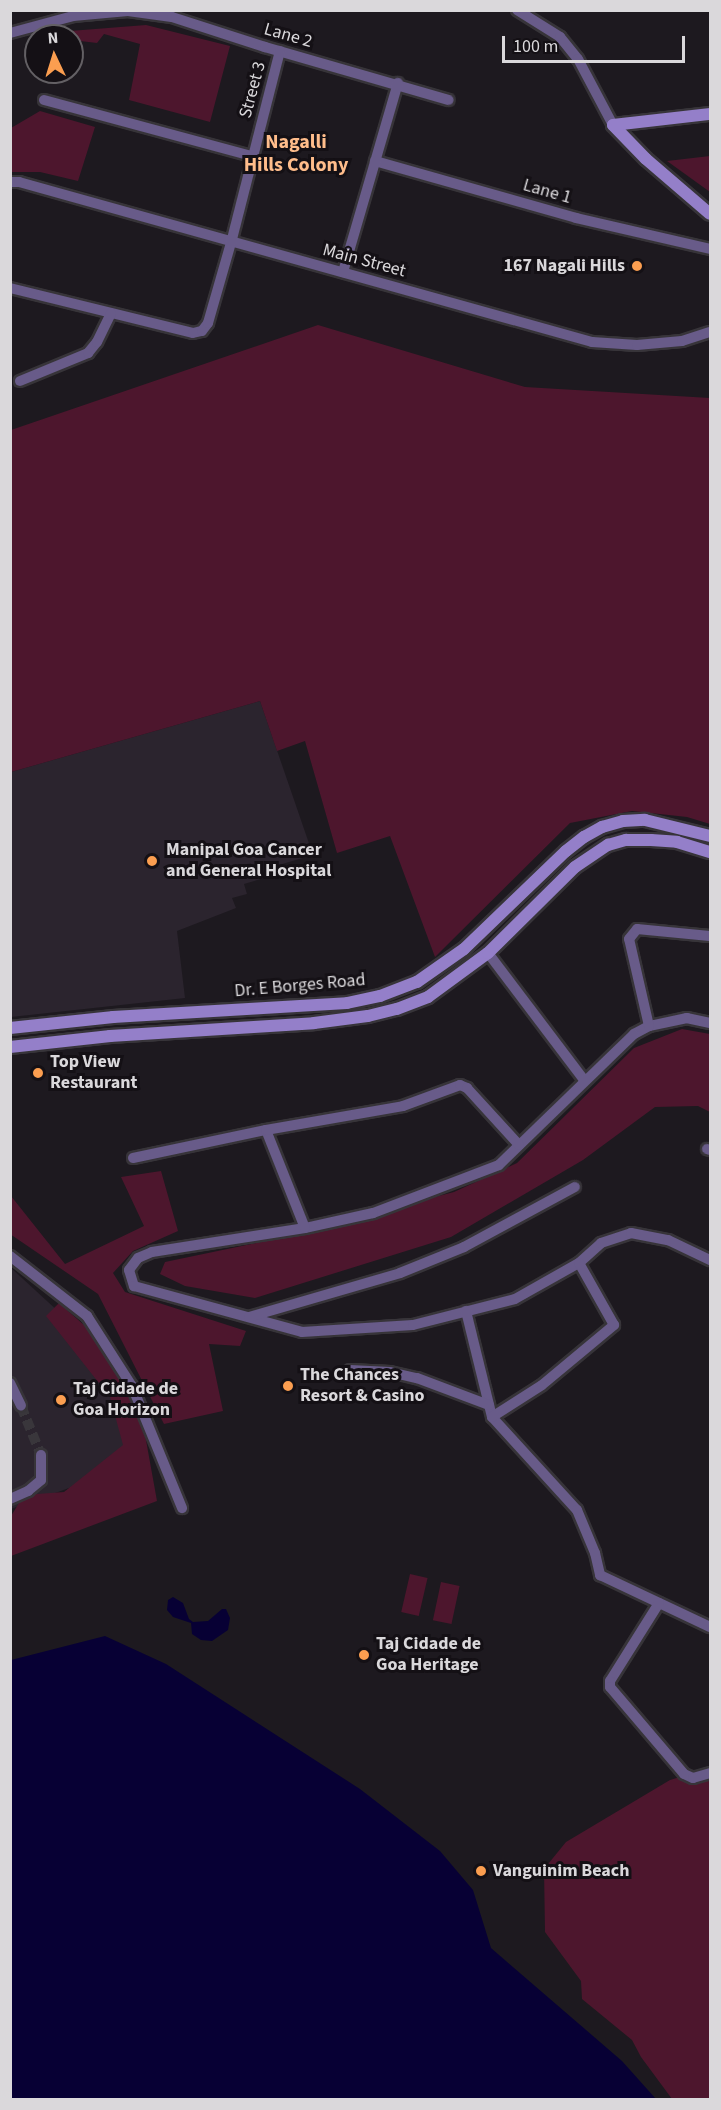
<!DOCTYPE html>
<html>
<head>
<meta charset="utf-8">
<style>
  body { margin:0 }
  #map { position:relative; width:721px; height:2110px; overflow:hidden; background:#1d191f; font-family:"Source Sans 3",sans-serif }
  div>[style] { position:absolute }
  .built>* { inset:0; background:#2b242e }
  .green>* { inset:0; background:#4d162d; transform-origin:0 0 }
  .water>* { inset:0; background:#070034 }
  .street-tunnel>* { height:10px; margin-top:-5px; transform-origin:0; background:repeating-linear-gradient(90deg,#39363b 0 10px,transparent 0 15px) }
  .roads { filter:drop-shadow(2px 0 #373439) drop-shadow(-2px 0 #373439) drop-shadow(0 2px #373439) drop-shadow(0 -2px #373439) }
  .street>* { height:10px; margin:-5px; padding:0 5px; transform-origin:5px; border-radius:5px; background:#685b89 }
  .secondary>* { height:12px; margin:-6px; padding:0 6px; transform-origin:6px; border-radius:6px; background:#947fc9 }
  .dots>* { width:16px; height:16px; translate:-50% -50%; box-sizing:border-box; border:3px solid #141015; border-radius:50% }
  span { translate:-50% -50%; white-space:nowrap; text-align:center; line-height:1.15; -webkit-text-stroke:6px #141015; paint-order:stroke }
  .street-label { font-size:18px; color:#dad8db }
  .poi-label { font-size:18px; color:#dad8db; font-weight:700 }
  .right { translate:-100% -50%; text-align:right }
  .left { translate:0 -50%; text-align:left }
  .neighbourhood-label { font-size:20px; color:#ffbd8b; font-weight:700 }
  .frame { position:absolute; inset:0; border:12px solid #dad8db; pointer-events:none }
  .north { position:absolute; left:24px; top:24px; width:60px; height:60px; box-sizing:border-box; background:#141015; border:2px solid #636064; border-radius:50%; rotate:356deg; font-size:16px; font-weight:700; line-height:24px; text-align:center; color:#dad8db }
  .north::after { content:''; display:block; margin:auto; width:21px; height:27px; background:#fb9e50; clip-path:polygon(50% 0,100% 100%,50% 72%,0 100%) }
  .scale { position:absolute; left:502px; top:36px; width:183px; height:27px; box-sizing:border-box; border:3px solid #dad8db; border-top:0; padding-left:8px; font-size:18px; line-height:21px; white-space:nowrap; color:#dad8db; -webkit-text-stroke:4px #141015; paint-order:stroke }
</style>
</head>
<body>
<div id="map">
  <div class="built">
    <i style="clip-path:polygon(260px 701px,313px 855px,272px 867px,274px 875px,244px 884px,247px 894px,232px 898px,236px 908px,177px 931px,185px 998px,11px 1017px,11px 772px)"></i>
    <i style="clip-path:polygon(10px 1267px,85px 1336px,138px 1463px,11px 1509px)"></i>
  </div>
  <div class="green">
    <i style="clip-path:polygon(146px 25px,230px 46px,210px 122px,129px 100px,140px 44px,104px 34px,97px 43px,72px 40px,72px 36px,69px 36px,70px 31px)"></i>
    <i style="clip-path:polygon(40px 111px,95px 127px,78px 181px,40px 172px,11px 172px,11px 128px)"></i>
    <i style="clip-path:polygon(710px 156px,710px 192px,667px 161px)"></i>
    <i style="clip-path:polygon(318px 325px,525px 387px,710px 398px,710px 824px,687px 817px,632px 811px,570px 823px,435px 957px,390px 836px,337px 853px,305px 741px,277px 751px,260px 701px,11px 772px,11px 430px)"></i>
    <i style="clip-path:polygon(682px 1029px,710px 1034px,710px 1112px,698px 1106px,655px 1107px,583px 1160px,451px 1237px,255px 1298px,185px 1286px,160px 1274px,165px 1262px,266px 1241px,454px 1192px,517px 1163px,634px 1048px)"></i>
    <i style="clip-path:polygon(161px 1171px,178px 1231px,133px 1251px,113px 1273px,125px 1292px,246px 1331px,240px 1346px,209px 1344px,223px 1411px,164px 1424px,98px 1294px,10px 1234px,11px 1196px,65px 1264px,144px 1226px,121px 1177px)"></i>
    <i style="clip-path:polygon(59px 1303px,101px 1340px,144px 1429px,157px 1501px,11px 1556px,11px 1516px,24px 1495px,64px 1492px,123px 1445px,110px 1397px,46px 1316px)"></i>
    <i style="left:410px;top:1574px;width:18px;height:39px;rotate:13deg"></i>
    <i style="left:441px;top:1582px;width:19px;height:39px;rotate:12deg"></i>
    <i style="clip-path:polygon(710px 1768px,710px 2099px,672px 2099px,641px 2057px,632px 2040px,582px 1999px,581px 1981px,545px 1932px,544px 1869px,566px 1842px,670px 1780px)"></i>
  </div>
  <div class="water">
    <i style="clip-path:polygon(173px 1597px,183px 1603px,189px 1619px,193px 1622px,208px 1621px,222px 1609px,226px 1609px,230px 1618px,228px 1630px,212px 1641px,201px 1640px,192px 1634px,191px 1623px,173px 1617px,167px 1610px,168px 1600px)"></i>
    <i style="clip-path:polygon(105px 1636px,166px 1664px,360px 1789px,440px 1851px,473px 1890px,491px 1948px,622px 2061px,656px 2099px,11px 2099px,11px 1660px)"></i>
  </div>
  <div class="street-tunnel">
    <i style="left:21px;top:1406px;width:53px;rotate:67.8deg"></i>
  </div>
  <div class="roads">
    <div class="street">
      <i style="left:517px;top:10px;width:51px;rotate:32.1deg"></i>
      <i style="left:560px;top:37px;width:28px;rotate:51deg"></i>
      <i style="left:578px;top:59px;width:75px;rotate:62.1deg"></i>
      <i style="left:10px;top:33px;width:65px;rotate:-15.1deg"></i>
      <i style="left:73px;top:16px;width:55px;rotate:-5.2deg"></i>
      <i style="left:128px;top:11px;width:44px;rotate:7.8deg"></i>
      <i style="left:172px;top:17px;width:98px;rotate:17.9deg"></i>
      <i style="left:265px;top:47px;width:191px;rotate:16.1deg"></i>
      <i style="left:44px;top:100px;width:215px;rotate:15.1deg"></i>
      <i style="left:375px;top:161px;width:209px;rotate:15.8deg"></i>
      <i style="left:576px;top:218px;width:138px;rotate:13deg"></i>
      <i style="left:10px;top:182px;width:9px"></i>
      <i style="left:19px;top:182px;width:595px;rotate:15.6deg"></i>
      <i style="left:592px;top:342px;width:45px;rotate:3.8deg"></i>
      <i style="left:637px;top:345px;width:45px;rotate:-5.1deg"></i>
      <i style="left:682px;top:341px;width:29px;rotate:-18deg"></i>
      <i style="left:343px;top:272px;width:197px;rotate:-73.8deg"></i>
      <i style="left:10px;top:288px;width:188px;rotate:13.8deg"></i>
      <i style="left:193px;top:333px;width:9px;rotate:-13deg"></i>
      <i style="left:202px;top:331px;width:10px;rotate:-53deg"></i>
      <i style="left:208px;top:323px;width:83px;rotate:-74deg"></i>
      <i style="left:231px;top:243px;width:198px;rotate:-75.7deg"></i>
      <i style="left:20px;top:381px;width:74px;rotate:-22.4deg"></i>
      <i style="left:88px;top:353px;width:14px;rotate:-51deg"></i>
      <i style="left:97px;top:342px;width:32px;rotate:-64deg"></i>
      <i style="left:488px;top:953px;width:159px;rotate:52.9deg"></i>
      <i style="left:710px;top:1023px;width:24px;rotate:-168deg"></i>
      <i style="left:687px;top:1018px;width:39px;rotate:168deg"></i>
      <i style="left:649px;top:1026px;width:17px;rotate:152deg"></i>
      <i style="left:634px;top:1034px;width:188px;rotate:135.9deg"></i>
      <i style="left:499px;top:1165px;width:135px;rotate:159.1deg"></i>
      <i style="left:373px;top:1213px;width:70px;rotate:167.6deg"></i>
      <i style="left:305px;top:1228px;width:155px;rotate:171.1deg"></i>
      <i style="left:152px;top:1252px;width:15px;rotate:157deg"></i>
      <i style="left:138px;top:1258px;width:15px;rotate:127deg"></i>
      <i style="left:129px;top:1270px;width:17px;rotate:73deg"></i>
      <i style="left:134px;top:1286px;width:174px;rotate:15.3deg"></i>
      <i style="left:302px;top:1332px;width:111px;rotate:-3.6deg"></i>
      <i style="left:413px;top:1325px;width:105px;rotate:-14.3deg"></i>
      <i style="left:515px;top:1299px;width:73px;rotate:-29.4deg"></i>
      <i style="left:579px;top:1263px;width:30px;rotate:-42deg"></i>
      <i style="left:601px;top:1243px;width:32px;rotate:-18deg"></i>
      <i style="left:631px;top:1233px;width:38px;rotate:11deg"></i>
      <i style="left:668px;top:1240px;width:47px;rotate:25.5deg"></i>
      <i style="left:649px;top:1026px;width:89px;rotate:-102.9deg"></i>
      <i style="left:629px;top:939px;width:13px;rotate:-51deg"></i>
      <i style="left:637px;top:929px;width:73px;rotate:5.5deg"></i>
      <i style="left:266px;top:1130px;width:105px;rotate:68.3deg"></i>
      <i style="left:707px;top:1149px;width:3px;rotate:18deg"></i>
      <i style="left:133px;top:1158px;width:136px;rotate:-11.9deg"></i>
      <i style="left:266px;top:1130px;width:139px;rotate:-9.9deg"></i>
      <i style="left:403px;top:1106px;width:61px;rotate:-20.2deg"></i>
      <i style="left:460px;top:1085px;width:8px;rotate:23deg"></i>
      <i style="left:467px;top:1088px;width:77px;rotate:47.6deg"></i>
      <i style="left:10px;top:1256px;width:98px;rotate:37.9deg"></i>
      <i style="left:87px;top:1316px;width:83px;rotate:57.3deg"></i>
      <i style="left:132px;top:1386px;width:132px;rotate:67.7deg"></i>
      <i style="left:466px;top:1311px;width:109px;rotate:76.2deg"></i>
      <i style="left:492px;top:1417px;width:126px;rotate:47.6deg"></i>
      <i style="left:577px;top:1510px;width:47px;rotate:67.3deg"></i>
      <i style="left:595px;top:1553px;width:23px;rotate:77deg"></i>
      <i style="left:600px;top:1575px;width:122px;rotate:25.3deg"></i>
      <i style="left:249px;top:1317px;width:157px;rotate:-16.2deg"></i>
      <i style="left:400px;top:1273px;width:69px;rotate:-22.1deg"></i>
      <i style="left:464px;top:1247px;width:126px;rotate:-28.4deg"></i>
      <i style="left:350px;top:1370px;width:40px;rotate:2.9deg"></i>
      <i style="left:390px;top:1372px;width:28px;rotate:13deg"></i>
      <i style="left:417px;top:1378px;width:77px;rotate:20.6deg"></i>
      <i style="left:10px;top:1383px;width:25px;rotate:64deg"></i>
      <i style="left:492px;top:1417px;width:59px;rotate:-32.6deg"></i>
      <i style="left:542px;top:1385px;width:94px;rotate:-39.8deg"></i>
      <i style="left:614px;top:1325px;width:71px;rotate:-119.4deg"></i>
      <i style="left:10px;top:1499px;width:20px;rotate:-24deg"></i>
      <i style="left:28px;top:1491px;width:17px;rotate:-40deg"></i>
      <i style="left:41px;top:1480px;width:25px;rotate:-90deg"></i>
      <i style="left:659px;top:1603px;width:92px;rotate:122.1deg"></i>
      <i style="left:610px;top:1681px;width:6px;rotate:90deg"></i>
      <i style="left:610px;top:1687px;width:114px;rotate:49.6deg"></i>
      <i style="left:684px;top:1774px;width:10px;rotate:24deg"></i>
      <i style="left:693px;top:1778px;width:18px;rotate:-16deg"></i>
    </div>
    <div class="secondary">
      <i style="left:613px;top:125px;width:47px;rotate:45.9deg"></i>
      <i style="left:646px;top:159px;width:84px;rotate:40.7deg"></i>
      <i style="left:613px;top:125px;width:98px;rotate:-6.5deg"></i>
      <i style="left:10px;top:1028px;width:104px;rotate:-6.1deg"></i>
      <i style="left:113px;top:1017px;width:234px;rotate:-3.4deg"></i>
      <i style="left:347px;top:1003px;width:34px;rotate:-12deg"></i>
      <i style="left:380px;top:996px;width:40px;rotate:-21deg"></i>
      <i style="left:417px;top:982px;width:57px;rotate:-35.1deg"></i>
      <i style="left:464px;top:949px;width:141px;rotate:-43.9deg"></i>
      <i style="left:566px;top:851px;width:23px;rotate:-38deg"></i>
      <i style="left:584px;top:837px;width:21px;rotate:-29deg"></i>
      <i style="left:602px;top:827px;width:22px;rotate:-16deg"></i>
      <i style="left:623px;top:821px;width:22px;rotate:-3deg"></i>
      <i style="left:645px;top:820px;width:67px;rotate:13.8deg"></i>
      <i style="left:10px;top:1047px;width:101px;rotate:-6.3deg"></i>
      <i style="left:110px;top:1036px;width:204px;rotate:-3.6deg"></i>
      <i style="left:314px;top:1023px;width:54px;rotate:-7.4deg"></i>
      <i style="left:368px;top:1016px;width:30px;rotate:-14deg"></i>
      <i style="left:397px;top:1009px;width:33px;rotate:-21deg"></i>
      <i style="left:428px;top:997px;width:74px;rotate:-36.3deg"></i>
      <i style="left:488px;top:953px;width:122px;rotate:-44.7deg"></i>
      <i style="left:575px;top:867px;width:40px;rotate:-34deg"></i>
      <i style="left:608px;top:845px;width:19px;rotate:-16deg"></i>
      <i style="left:626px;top:840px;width:25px"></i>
      <i style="left:651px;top:840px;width:26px;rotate:4deg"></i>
      <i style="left:677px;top:842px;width:34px;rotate:17deg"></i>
    </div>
  </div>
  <div class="dots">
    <i style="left:637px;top:266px;background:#fb9e50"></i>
    <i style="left:152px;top:861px;background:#fb9e50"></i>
    <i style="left:38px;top:1073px;background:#fb9e50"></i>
    <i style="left:288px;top:1386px;background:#fb9e50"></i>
    <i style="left:61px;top:1400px;background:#fb9e50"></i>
    <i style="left:364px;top:1655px;background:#fb9e50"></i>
    <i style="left:481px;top:1871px;background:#fb9e50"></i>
  </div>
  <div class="street-label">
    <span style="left:288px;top:36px;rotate:16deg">Lane 2</span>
    <span style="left:253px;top:90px;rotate:-75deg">Street 3</span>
    <span style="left:547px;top:192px;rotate:16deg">Lane 1</span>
    <span style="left:364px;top:261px;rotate:15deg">Main Street</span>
    <span style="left:300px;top:986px;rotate:-5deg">Dr. E Borges Road</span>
  </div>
  <div class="poi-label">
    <span class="right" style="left:625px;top:266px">167 Nagali Hills</span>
    <span class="left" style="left:166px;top:861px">Manipal Goa Cancer<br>and General Hospital</span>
    <span class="left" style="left:50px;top:1073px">Top View<br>Restaurant</span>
    <span class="left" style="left:300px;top:1386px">The Chances<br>Resort &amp; Casino</span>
    <span class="left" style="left:73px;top:1400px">Taj Cidade de<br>Goa Horizon</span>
    <span class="left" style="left:376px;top:1655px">Taj Cidade de<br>Goa Heritage</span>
    <span class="left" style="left:493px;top:1871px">Vanguinim Beach</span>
  </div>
  <div class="neighbourhood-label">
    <span style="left:296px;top:154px">Nagalli<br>Hills Colony</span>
  </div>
  <div class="frame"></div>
  <div class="north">N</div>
  <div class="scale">100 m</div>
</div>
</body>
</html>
